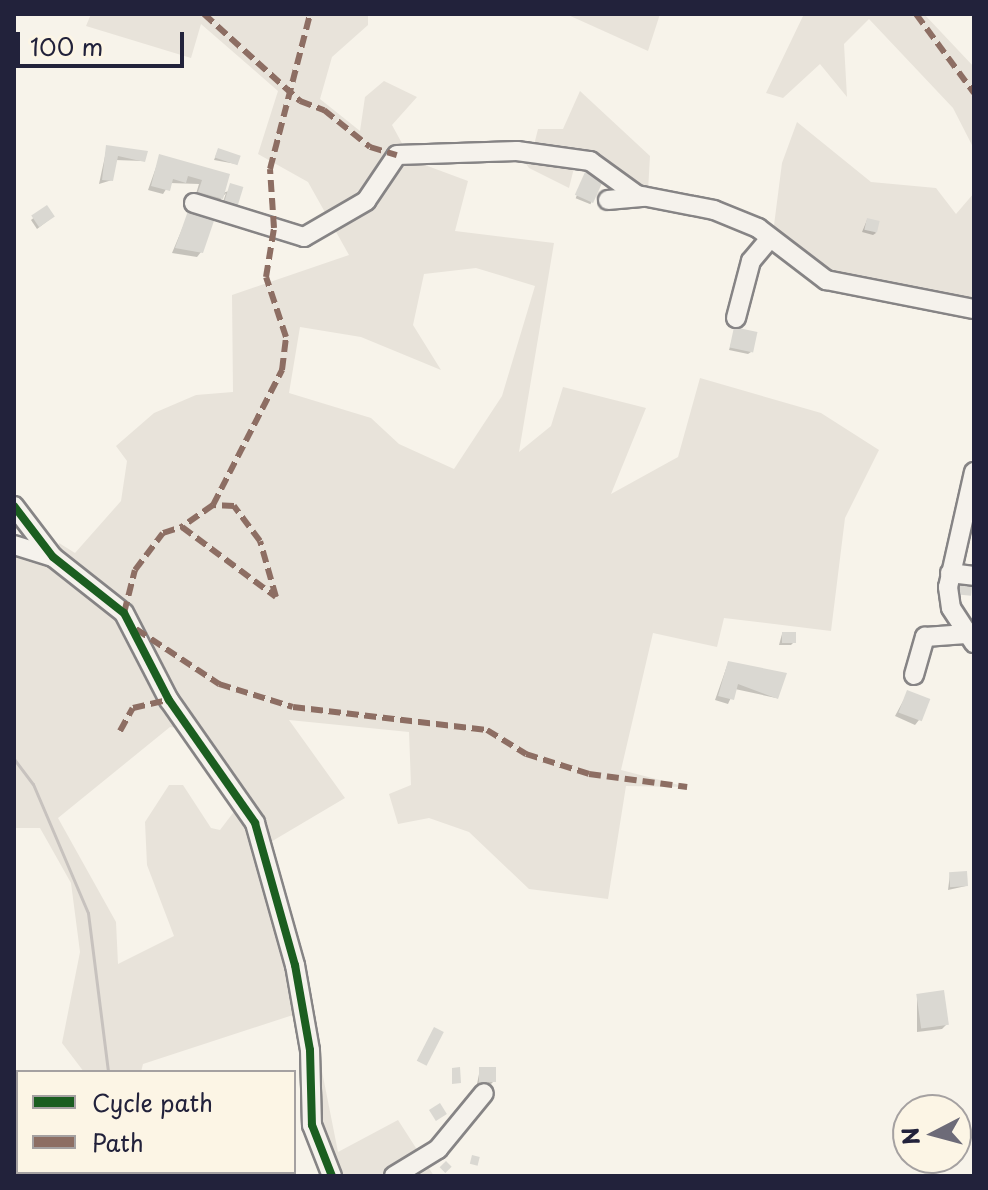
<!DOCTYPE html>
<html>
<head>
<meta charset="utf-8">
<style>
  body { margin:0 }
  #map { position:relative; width:988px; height:1190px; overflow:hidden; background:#f7f3ea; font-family:"Playpen Sans",sans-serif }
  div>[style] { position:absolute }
  .green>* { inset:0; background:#e8e3da }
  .shadow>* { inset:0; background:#0003; transform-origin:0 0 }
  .stream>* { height:3px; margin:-1.5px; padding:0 1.5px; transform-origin:1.5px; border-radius:1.5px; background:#c7c2be }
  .building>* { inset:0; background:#dad8d2; transform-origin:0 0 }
  .roads { filter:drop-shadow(2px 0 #868485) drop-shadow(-2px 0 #868485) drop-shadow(0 2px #868485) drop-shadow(0 -2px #868485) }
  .minor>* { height:18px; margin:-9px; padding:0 9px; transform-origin:9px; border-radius:9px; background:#f5f2ec }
  .quiet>* { height:6px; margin-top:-3px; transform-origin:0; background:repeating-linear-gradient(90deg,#8d6e63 0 12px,transparent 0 18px) }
  .cycleway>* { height:8px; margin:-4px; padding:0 4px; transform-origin:4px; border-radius:4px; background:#1b5e20 }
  span { translate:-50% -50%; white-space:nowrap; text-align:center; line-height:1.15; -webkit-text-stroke:6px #fcf5e5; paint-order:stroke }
  .frame { position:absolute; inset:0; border:16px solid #22223b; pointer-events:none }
  .legend { position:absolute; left:16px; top:1070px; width:280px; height:104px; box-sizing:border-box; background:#fcf5e5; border:2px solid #a5a1a1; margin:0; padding:10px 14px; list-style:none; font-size:24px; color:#22223b }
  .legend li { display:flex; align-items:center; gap:16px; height:40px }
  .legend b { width:40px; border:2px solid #a5a1a1 }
  .north { position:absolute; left:892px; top:1094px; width:80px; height:80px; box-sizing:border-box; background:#fcf5e5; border:2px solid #a5a1a1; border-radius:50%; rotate:264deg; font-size:22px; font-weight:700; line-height:32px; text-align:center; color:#22223b }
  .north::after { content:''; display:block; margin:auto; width:28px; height:36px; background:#6d6b78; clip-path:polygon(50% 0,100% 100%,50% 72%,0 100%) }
  .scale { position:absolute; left:16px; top:32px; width:168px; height:36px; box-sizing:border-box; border:4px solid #22223b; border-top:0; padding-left:10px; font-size:24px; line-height:28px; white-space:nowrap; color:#22223b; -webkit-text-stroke:6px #fcf5e5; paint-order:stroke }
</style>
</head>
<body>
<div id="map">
  <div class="green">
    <i style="clip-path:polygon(evenodd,91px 14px,368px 14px,368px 25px,332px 57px,320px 99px,360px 131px,365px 97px,384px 81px,417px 97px,392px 125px,404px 147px,398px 155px,468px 181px,455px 231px,554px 243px,519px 452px,551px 426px,563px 387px,646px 408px,611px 494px,678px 457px,700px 378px,821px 413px,879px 450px,845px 518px,831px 631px,724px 618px,717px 647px,653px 633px,621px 770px,687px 787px,626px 786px,608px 899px,529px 889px,469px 832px,429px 818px,398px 824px,389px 794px,411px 785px,409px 732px,289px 720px,345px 798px,269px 843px,173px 697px,153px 646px,119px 600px,56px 552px,59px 543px,75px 553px,121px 501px,127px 461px,116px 446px,154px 413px,196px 395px,233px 392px,232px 295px,349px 255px,308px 182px,258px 154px,278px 91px,201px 24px,191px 58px,86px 26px,91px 14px,476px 268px,535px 286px,502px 396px,454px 469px,399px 444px,371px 418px,289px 393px,300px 327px,361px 337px,441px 370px,413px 325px,424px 274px,476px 268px)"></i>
    <i style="clip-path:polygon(566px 14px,660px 14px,648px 51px)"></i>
    <i style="clip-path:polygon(804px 14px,924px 14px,974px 67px,974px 149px,953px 108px,869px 19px,844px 44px,847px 97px,820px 64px,783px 98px,766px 93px)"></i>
    <i style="clip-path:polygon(580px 91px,650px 156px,648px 191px,590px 164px,575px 164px,569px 188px,529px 168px,517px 151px,533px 149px,538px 129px,563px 129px)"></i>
    <i style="clip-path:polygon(797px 122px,871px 182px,936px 188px,956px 214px,974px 193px,974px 307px,827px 277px,773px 233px,782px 163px)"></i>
    <i style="clip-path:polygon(14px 549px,53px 561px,121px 616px,185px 729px,170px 727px,58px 818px,116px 922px,118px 964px,174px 936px,147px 865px,145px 822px,169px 785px,183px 785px,211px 828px,220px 830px,236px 809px,255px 823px,299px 1013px,143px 1064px,141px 1072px,84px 1072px,62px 1043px,80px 952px,71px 883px,40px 828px,14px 828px)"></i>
    <i style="clip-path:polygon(317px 1046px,338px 1152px,398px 1120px,434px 1176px,338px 1176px,317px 1124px)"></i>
  </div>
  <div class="shadow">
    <i style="clip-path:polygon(107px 147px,144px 161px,115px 160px,112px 180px,99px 184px)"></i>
    <i style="clip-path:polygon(218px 150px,236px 164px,214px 160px)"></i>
    <i style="clip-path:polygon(160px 156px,227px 176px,222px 193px,240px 188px,221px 208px,226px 193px,217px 203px,195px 197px,199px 184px,170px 183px,163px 194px,148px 190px)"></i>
    <i style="left:585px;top:175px;width:16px;height:25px;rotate:22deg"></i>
    <i style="clip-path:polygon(46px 208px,50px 219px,37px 229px,31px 220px)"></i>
    <i style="clip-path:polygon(190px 210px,201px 252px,197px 257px,172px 253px)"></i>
    <i style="clip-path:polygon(867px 220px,876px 233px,873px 235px,862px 232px)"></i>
    <i style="clip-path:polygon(735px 330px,751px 352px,748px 354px,729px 350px)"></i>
    <i style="clip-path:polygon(782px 634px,793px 643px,791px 645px,779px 645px)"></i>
    <i style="clip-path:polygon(728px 663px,776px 698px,735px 689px,728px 704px,715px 700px)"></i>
    <i style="clip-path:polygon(908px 692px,919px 720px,915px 725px,895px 716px)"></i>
    <i style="clip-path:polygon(950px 874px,966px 886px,948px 890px)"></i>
    <i style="clip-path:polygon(917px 995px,947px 1024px,942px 1029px,917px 1032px)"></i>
    <i style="clip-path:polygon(480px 1069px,494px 1081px,491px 1084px,477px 1084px)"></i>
  </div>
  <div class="stream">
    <i style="left:14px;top:759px;width:31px;rotate:53deg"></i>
    <i style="left:33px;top:784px;width:140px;rotate:66.9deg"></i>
    <i style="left:88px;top:913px;width:160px;rotate:82.8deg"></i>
    <i style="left:122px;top:1172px;width:4px;rotate:90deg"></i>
  </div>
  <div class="building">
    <i style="clip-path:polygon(106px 145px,148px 151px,145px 162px,118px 156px,113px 181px,102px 180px)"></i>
    <i style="left:218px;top:148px;width:24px;height:10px;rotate:19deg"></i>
    <i style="clip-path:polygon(159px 154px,230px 174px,223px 199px,198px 192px,202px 180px,188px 176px,186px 183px,173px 179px,170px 191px,151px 186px)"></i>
    <i style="left:585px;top:172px;width:20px;height:25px;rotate:24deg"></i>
    <i style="left:230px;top:183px;width:14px;height:24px;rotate:17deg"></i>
    <i style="left:47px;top:205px;width:14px;height:19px;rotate:56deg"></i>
    <i style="clip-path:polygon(189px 208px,216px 215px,203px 253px,175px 248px)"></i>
    <i style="left:867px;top:218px;width:13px;height:12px;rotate:13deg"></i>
    <i style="left:734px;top:327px;width:24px;height:21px;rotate:12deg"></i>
    <i style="left:955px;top:576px;width:18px;height:18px;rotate:6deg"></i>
    <i style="left:782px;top:632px;width:14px;height:11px"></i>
    <i style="clip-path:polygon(728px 661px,787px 673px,778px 699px,738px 684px,734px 700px,718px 696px)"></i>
    <i style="left:907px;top:690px;width:25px;height:24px;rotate:21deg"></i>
    <i style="left:967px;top:871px;width:15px;height:18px;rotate:86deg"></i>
    <i style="left:944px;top:990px;width:35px;height:28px;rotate:82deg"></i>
    <i style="left:434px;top:1027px;width:11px;height:38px;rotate:27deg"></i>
    <i style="clip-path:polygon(460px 1067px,461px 1083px,452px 1084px,452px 1068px)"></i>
    <i style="left:479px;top:1067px;width:17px;height:15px"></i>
    <i style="left:440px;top:1103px;width:13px;height:13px;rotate:58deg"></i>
    <i style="left:472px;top:1155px;width:8px;height:9px;rotate:14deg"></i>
    <i style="left:446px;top:1161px;width:8px;height:9px;rotate:45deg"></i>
  </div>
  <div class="roads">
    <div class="minor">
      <i style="left:608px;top:200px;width:36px;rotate:-5deg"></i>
      <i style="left:194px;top:203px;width:115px;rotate:17.2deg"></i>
      <i style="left:304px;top:237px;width:72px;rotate:-30.1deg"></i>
      <i style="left:366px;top:201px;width:55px;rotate:-56deg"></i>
      <i style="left:397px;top:155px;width:120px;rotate:-1.9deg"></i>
      <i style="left:517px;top:151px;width:74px;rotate:7.8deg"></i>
      <i style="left:590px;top:161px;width:58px;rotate:35.9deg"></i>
      <i style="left:637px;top:195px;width:78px;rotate:11deg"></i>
      <i style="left:714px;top:210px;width:48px;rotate:22.2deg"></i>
      <i style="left:758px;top:228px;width:86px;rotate:37.4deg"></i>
      <i style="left:826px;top:280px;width:151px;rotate:11.1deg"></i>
      <i style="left:736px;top:318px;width:59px;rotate:-75.3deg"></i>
      <i style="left:751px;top:261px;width:30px;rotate:-50deg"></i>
      <i style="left:974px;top:472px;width:118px;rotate:102.7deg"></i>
      <i style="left:948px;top:587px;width:21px;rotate:82deg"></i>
      <i style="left:951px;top:608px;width:42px;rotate:56.7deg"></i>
      <i style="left:14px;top:506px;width:64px;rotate:52.6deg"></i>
      <i style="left:53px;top:557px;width:90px;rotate:38.3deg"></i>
      <i style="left:124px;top:613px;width:98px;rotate:62.7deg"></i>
      <i style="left:169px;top:700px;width:150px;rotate:55deg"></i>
      <i style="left:255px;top:823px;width:148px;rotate:74.3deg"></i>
      <i style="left:295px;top:965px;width:86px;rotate:80deg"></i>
      <i style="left:310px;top:1050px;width:75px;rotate:88.5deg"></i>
      <i style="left:312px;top:1125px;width:55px;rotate:68.6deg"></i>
      <i style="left:14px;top:545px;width:41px;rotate:17.1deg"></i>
      <i style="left:950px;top:573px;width:24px;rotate:7deg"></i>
      <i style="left:914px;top:675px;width:40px;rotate:-74deg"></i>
      <i style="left:925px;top:637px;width:41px;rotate:-4.2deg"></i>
      <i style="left:394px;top:1176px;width:52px;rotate:-31.5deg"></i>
      <i style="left:438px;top:1149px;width:72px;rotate:-50.6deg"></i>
    </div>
  </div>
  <div class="quiet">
    <i style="left:204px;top:14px;width:130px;rotate:42.2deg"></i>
    <i style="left:300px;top:101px;width:26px;rotate:21deg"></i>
    <i style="left:324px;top:110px;width:59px;rotate:38.8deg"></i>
    <i style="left:370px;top:147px;width:28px;rotate:17deg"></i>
    <i style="left:916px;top:14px;width:98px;rotate:53.7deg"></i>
    <i style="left:213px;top:505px;width:152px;rotate:-62.9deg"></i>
    <i style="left:282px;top:370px;width:33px;rotate:-83deg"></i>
    <i style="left:286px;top:337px;width:63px;rotate:-108.4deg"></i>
    <i style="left:266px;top:277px;width:50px;rotate:-80.7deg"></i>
    <i style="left:274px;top:228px;width:59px;rotate:-93.9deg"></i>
    <i style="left:270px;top:169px;width:160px;rotate:-75.5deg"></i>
    <i style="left:124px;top:613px;width:44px;rotate:-75.7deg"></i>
    <i style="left:135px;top:570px;width:46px;rotate:-52.9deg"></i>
    <i style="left:163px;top:533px;width:20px;rotate:-18deg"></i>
    <i style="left:182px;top:527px;width:117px;rotate:36.7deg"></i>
    <i style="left:276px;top:597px;width:58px;rotate:-105.9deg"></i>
    <i style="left:260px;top:541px;width:44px;rotate:-126.6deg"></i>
    <i style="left:234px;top:506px;width:21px;rotate:-177deg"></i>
    <i style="left:213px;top:505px;width:38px;rotate:145deg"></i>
    <i style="left:136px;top:629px;width:100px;rotate:33.5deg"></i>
    <i style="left:219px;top:684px;width:77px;rotate:17.3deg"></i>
    <i style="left:293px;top:707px;width:195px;rotate:6.8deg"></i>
    <i style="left:487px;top:730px;width:46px;rotate:31.6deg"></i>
    <i style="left:526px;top:754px;width:66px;rotate:17.6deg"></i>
    <i style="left:589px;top:774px;width:99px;rotate:7.6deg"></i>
    <i style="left:120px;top:731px;width:26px;rotate:-61deg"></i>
    <i style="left:133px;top:708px;width:37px;rotate:-13deg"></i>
  </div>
  <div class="cycleway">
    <i style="left:14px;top:506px;width:64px;rotate:52.6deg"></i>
    <i style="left:53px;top:557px;width:90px;rotate:38.3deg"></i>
    <i style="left:124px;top:613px;width:98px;rotate:62.7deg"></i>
    <i style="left:169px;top:700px;width:150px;rotate:55deg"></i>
    <i style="left:255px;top:823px;width:148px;rotate:74.3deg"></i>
    <i style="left:295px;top:965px;width:86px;rotate:80deg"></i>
    <i style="left:310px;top:1050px;width:75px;rotate:88.5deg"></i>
    <i style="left:312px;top:1125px;width:55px;rotate:68.6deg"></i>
  </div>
  <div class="frame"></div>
  <ul class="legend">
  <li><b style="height:10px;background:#1b5e20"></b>Cycle path</li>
  <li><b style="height:10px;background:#8d6e63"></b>Path</li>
  </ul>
  <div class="north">N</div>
  <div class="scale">100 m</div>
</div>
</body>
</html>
